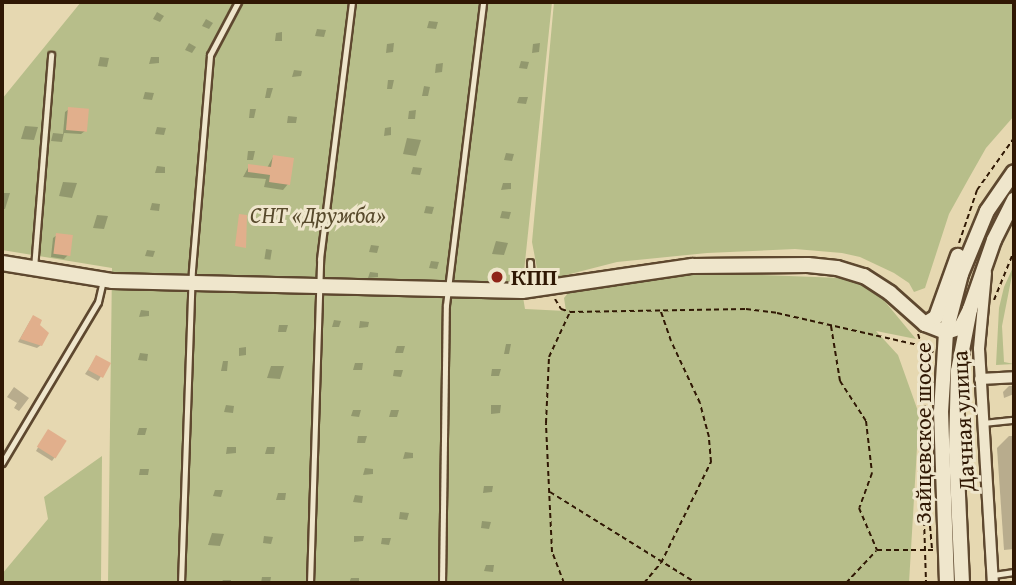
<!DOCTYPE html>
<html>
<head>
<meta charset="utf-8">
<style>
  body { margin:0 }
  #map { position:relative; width:1016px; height:585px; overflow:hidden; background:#e6d8b1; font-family:"Gentium Book Plus",serif }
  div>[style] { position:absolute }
  .green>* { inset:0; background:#b7be8a }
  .shadow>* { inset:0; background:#0003; transform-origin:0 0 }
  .building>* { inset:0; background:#e1af8c; transform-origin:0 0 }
  .path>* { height:2px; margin-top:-1px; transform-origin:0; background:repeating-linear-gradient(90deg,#301804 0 5px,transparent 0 8.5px) }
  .roads { filter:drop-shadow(2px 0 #5e482f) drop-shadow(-2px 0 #5e482f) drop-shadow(0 2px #5e482f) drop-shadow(0 -2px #5e482f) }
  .lane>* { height:5px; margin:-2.5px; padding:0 2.5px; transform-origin:2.5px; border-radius:2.5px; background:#efe6cc }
  .street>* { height:10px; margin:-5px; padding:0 5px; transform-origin:5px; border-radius:5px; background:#efe6cc }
  .secondary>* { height:14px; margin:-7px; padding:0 7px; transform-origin:7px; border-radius:7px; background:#efe6cc }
  .dots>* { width:19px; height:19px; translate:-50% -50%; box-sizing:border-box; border:4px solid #efe6cc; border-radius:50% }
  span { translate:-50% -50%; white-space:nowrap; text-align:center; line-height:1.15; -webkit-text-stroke:6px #efe6cc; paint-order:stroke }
  .park-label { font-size:23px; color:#584a2c; font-style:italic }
  .poi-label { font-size:23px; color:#301804; font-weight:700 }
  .left { translate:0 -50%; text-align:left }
  .street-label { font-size:23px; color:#301804 }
  .frame { position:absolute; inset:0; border:4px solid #301804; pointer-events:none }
</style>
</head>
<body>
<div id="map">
  <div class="green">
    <i style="clip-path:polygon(81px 2px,552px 2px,522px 291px,525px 309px,566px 311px,564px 298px,568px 293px,662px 277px,710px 273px,842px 278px,855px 281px,882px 298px,916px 339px,876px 331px,898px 355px,919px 414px,909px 583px,108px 583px,112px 268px,2px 250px,2px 99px)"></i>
    <i style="clip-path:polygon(554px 2px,1014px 2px,1014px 116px,986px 148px,969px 178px,949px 214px,925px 288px,914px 292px,909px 283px,894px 273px,860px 257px,842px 253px,795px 249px,707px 253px,617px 262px,543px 281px,539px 279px,532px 242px)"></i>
    <i style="clip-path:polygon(1014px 265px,1002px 326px,1004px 362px,1014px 364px,996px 365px,999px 308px,1004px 287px)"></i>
    <i style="clip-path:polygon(102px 456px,101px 583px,2px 583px,2px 574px,48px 519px,44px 497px)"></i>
  </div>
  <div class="shadow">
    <i style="clip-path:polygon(157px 12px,164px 16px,160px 22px,153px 19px)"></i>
    <i style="clip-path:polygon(206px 19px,213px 23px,209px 29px,202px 26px)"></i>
    <i style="clip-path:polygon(429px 21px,438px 22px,436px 29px,427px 28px)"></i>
    <i style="clip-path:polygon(317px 29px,326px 30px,324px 37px,315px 36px)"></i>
    <i style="clip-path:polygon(282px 32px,282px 41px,275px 41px,276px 33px)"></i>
    <i style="clip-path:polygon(189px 43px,196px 47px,192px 53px,185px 50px)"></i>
    <i style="clip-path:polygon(394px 43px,393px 52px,386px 53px,387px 44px)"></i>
    <i style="clip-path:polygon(540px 43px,539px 52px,532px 53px,533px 44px)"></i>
    <i style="clip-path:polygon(100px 57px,109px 58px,107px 67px,98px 66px)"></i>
    <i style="clip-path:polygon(151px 57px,159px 57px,159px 63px,149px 64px)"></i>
    <i style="clip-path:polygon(521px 61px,529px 62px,527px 69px,519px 68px)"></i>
    <i style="clip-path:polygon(443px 63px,442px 72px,435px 73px,436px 64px)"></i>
    <i style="clip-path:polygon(294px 70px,302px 71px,301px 76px,292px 77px)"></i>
    <i style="clip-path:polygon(388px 80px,394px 80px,392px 89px,387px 89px)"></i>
    <i style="clip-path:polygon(424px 86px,430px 87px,428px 96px,422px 96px)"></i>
    <i style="clip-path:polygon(267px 88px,273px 88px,270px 98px,265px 98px)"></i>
    <i style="clip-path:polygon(145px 92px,154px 93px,152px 100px,143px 99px)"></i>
    <i style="clip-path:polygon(519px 97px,528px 97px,526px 104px,517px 103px)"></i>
    <i style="clip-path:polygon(69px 109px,85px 131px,81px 134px,64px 133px,62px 142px,51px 141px,53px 133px,63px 134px,65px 112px)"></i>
    <i style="clip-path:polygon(250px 109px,256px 109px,254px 118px,249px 118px)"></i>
    <i style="clip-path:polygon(416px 110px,415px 119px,408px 119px,409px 111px)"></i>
    <i style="clip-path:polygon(288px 116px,297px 117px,296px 123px,287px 123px)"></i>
    <i style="clip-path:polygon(25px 126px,38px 127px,34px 140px,21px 139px)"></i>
    <i style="clip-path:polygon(157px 127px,166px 128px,164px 135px,155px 134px)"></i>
    <i style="clip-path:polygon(391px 127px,391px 135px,384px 136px,385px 128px)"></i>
    <i style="clip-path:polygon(407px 138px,421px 140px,416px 156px,403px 154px)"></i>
    <i style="clip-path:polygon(248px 151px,255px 151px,253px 160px,247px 160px)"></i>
    <i style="clip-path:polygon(506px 153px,514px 154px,512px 161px,504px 160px)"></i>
    <i style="clip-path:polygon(273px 157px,288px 184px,283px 190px,264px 187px,266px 179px,243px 177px,249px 166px,267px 168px)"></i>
    <i style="clip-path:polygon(157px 166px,165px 167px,165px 173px,155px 173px)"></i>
    <i style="clip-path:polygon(413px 167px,422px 168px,420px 175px,411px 174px)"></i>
    <i style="clip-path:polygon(63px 182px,77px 183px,72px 198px,59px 196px)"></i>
    <i style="clip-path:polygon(503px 183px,511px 183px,511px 189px,501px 190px)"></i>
    <i style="clip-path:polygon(2px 193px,10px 193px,5px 209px,2px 209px)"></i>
    <i style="clip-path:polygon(152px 203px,160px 204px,159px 211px,150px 210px)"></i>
    <i style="clip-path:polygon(426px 206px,434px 207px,432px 214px,424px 213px)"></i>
    <i style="clip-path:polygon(269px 211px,277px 212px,275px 219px,267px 218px)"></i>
    <i style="clip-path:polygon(502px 211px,511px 212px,509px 219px,500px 218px)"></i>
    <i style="clip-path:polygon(381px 212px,381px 221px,374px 222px,375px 213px)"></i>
    <i style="clip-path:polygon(97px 215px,108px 216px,104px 229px,93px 228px)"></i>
    <i style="clip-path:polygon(57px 235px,68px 255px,64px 259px,51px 257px,53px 238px)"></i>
    <i style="clip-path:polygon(496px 241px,508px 243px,504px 255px,492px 254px)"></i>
    <i style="clip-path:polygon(371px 245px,379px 246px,377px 253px,369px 252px)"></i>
    <i style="left:266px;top:249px;width:6px;height:10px;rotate:9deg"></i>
    <i style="clip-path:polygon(147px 250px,155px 251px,153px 257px,145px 256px)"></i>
    <i style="clip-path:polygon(431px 261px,439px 262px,437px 269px,429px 268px)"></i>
    <i style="clip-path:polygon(370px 272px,378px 273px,378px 277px,368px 278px)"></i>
    <i style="clip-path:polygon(491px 274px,502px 274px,502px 280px,490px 281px)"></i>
    <i style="clip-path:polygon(141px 310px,149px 311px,149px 316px,139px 317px)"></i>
    <i style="clip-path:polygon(334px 320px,341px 321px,339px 327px,332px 327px)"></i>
    <i style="clip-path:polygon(30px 321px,41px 345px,37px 348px,18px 342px)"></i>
    <i style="clip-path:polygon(360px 321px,369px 322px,368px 327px,359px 328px)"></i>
    <i style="clip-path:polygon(288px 325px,286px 332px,278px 332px,279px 325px)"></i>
    <i style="clip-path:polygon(506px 344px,511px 344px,509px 354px,504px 354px)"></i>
    <i style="clip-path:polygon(405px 346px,403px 353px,395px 353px,397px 346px)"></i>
    <i style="clip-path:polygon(246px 347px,246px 355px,239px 356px,239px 348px)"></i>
    <i style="clip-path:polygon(148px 354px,147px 361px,138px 360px,140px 353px)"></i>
    <i style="clip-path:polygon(96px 358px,109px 364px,98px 381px,85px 374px)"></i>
    <i style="clip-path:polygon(223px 361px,228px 361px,227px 371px,221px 371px)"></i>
    <i style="clip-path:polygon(363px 363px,362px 370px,353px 370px,355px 363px)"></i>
    <i style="clip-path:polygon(271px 366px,284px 366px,280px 379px,267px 378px)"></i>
    <i style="clip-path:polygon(501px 369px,499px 376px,491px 376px,492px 369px)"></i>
    <i style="clip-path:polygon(403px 370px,401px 377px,393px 376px,394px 370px)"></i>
    <i style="clip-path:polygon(1009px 386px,1014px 386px,1014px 394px,1004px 398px,1003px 392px)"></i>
    <i style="clip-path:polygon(14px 387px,29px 398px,19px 411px,14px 408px,17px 403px,7px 397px)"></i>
    <i style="clip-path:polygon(491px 405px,501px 405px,500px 413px,491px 414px)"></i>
    <i style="clip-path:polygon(234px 406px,233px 413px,224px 412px,226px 405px)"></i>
    <i style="clip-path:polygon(361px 410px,359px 417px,351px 416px,353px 410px)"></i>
    <i style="clip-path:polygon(399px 410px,397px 417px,389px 417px,391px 410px)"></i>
    <i style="clip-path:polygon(147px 428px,145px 435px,137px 435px,139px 428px)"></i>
    <i style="clip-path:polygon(45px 435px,55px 457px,52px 461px,36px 451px)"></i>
    <i style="clip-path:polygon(367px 436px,365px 443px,357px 443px,358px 436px)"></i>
    <i style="clip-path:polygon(1009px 436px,1014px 436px,1014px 549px,1004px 550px,997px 448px)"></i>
    <i style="clip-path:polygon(227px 447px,236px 447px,236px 453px,226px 454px)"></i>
    <i style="clip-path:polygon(275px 447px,274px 454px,265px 454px,267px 447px)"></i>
    <i style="clip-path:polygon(405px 452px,413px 453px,413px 458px,403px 459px)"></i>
    <i style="clip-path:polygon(365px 468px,373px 469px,373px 474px,363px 475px)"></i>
    <i style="clip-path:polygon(140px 469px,149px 469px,148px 475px,139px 475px)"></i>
    <i style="clip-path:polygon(484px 486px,493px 486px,492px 492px,483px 493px)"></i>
    <i style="clip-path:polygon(223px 490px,221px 497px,213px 496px,215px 490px)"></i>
    <i style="clip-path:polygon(286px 493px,285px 500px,276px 500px,278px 493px)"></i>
    <i style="clip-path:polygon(363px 496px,362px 503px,353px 502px,355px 495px)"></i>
    <i style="clip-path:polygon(409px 513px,407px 520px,399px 519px,400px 512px)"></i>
    <i style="clip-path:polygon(491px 522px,489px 529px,481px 528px,482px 521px)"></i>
    <i style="clip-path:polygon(212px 533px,224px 534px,220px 546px,208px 545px)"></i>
    <i style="clip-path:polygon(354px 536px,364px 536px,363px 541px,354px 542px)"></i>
    <i style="clip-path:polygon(273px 537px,271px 544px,263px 543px,264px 536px)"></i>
    <i style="clip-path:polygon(391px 538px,389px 545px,381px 544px,382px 538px)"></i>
    <i style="clip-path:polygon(494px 565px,493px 572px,484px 571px,486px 565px)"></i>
    <i style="clip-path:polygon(262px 577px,271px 577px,270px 583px,261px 583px)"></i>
    <i style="clip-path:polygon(351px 578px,359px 578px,359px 583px,349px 583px)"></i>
    <i style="clip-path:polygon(223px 580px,231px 580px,231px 583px,221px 583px)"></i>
  </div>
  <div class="building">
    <i style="left:68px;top:107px;width:21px;height:23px;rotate:5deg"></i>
    <i style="clip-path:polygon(273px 155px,294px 158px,290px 185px,269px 182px,270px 175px,248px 172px,248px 164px,271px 167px)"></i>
    <i style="clip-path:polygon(239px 214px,247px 215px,246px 248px,235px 246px)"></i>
    <i style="left:56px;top:233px;width:17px;height:21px;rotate:7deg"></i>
    <i style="clip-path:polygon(33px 315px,42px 320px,40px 325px,49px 333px,42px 346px,20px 339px)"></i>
    <i style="left:96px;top:355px;width:17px;height:17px;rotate:28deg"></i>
    <i style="left:48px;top:429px;width:22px;height:21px;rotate:32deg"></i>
  </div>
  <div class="path">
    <i style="left:959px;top:243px;width:56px;rotate:-71.2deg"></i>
    <i style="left:977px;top:190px;width:64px;rotate:-54.6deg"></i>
    <i style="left:555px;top:299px;width:12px;rotate:59deg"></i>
    <i style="left:561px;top:309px;width:9px;rotate:18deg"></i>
    <i style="left:570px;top:312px;width:176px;rotate:-1deg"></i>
    <i style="left:746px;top:309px;width:31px;rotate:7deg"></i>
    <i style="left:777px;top:313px;width:149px;rotate:12.8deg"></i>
    <i style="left:922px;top:346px;width:13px;rotate:29deg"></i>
    <i style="left:994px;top:300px;width:53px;rotate:-67.8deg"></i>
    <i style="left:831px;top:326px;width:56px;rotate:80.7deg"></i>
    <i style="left:840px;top:381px;width:48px;rotate:57deg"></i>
    <i style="left:866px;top:421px;width:52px;rotate:83.4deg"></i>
    <i style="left:872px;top:473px;width:37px;rotate:110deg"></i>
    <i style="left:859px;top:508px;width:46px;rotate:66.8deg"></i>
    <i style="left:877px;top:550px;width:56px"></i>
    <i style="left:918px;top:334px;width:13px;rotate:72deg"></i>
    <i style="left:922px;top:346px;width:123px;rotate:87.2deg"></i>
    <i style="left:928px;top:469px;width:19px;rotate:106deg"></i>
    <i style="left:923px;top:487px;width:96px;rotate:88.2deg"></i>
    <i style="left:550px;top:492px;width:172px;rotate:31.9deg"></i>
    <i style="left:930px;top:526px;width:24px;rotate:85deg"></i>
    <i style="left:564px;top:583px;width:33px;rotate:-111deg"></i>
    <i style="left:552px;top:552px;width:129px;rotate:-92.7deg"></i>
    <i style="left:546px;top:423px;width:66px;rotate:-87.4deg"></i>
    <i style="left:549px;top:357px;width:50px;rotate:-65deg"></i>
    <i style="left:644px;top:583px;width:26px;rotate:-50deg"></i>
    <i style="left:661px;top:563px;width:113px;rotate:-63.7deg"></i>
    <i style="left:711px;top:462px;width:25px;rotate:-95deg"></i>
    <i style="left:709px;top:437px;width:35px;rotate:-105deg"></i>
    <i style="left:700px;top:403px;width:68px;rotate:-115.1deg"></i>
    <i style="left:671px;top:341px;width:31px;rotate:-109deg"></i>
    <i style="left:846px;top:583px;width:44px;rotate:-46.8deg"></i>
  </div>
  <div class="roads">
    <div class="lane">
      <i style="left:530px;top:262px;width:25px;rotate:88deg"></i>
      <i style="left:34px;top:268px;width:214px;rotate:-85.4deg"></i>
      <i style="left:983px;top:423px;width:31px;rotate:-6deg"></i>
      <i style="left:2px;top:463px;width:187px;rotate:-59.2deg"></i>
      <i style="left:98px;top:302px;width:23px;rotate:-77deg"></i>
      <i style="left:993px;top:575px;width:21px;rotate:-8deg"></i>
      <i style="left:181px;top:583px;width:313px;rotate:-88deg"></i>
      <i style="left:192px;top:270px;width:216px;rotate:-85.2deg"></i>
      <i style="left:210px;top:55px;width:60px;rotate:-62.2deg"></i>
      <i style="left:310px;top:583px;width:324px;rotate:-88.2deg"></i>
      <i style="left:320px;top:259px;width:259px;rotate:-82.9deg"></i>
      <i style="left:442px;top:583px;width:278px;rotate:-89.2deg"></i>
      <i style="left:446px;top:305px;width:305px;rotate:-83deg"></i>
    </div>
    <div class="street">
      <i style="left:986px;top:273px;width:76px;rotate:95.3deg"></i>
      <i style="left:979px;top:349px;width:234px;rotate:86.6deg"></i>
      <i style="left:980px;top:379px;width:34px;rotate:-3deg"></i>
    </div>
    <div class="secondary">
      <i style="left:2px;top:263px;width:111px;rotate:9.3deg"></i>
      <i style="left:112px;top:281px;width:410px;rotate:1.4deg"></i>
      <i style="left:522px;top:291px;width:172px;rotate:-8.4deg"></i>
      <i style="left:692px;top:266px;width:116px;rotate:-0.5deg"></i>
      <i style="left:808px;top:265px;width:29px;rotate:6deg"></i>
      <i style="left:837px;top:268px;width:28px;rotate:17deg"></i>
      <i style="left:864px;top:276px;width:31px;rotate:33deg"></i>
      <i style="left:890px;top:293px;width:47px;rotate:41.5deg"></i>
      <i style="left:925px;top:324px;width:22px;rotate:21deg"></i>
      <i style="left:946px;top:332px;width:16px;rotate:-18deg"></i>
      <i style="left:961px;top:327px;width:20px;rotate:-63deg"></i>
      <i style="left:925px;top:324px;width:13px;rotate:-32deg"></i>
      <i style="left:936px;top:317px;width:65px;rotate:-70.2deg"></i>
      <i style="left:947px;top:583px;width:171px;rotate:-92deg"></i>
      <i style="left:941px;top:412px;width:80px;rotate:-86.4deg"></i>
      <i style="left:946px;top:332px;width:60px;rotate:-75.5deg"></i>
      <i style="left:961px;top:274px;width:68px;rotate:-67.6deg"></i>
      <i style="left:987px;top:211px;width:47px;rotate:-55.3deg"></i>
      <i style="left:962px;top:583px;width:132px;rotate:-92.6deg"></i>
      <i style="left:956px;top:451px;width:80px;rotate:-88.6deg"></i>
      <i style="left:958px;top:371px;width:63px;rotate:-79deg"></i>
      <i style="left:970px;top:309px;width:73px;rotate:-70.8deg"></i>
      <i style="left:994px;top:240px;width:45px;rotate:-63.4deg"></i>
    </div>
  </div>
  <div class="dots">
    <i style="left:497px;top:277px;background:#8f2418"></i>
  </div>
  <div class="park-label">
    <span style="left:318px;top:215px">СНТ «Дружба»</span>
  </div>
  <div class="poi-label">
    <span class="left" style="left:511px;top:277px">КПП</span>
  </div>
  <div class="street-label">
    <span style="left:963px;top:421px;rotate:-93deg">Дачная улица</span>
    <span style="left:923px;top:433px;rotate:-90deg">Зайцевское шоссе</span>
  </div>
  <div class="frame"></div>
</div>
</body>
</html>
